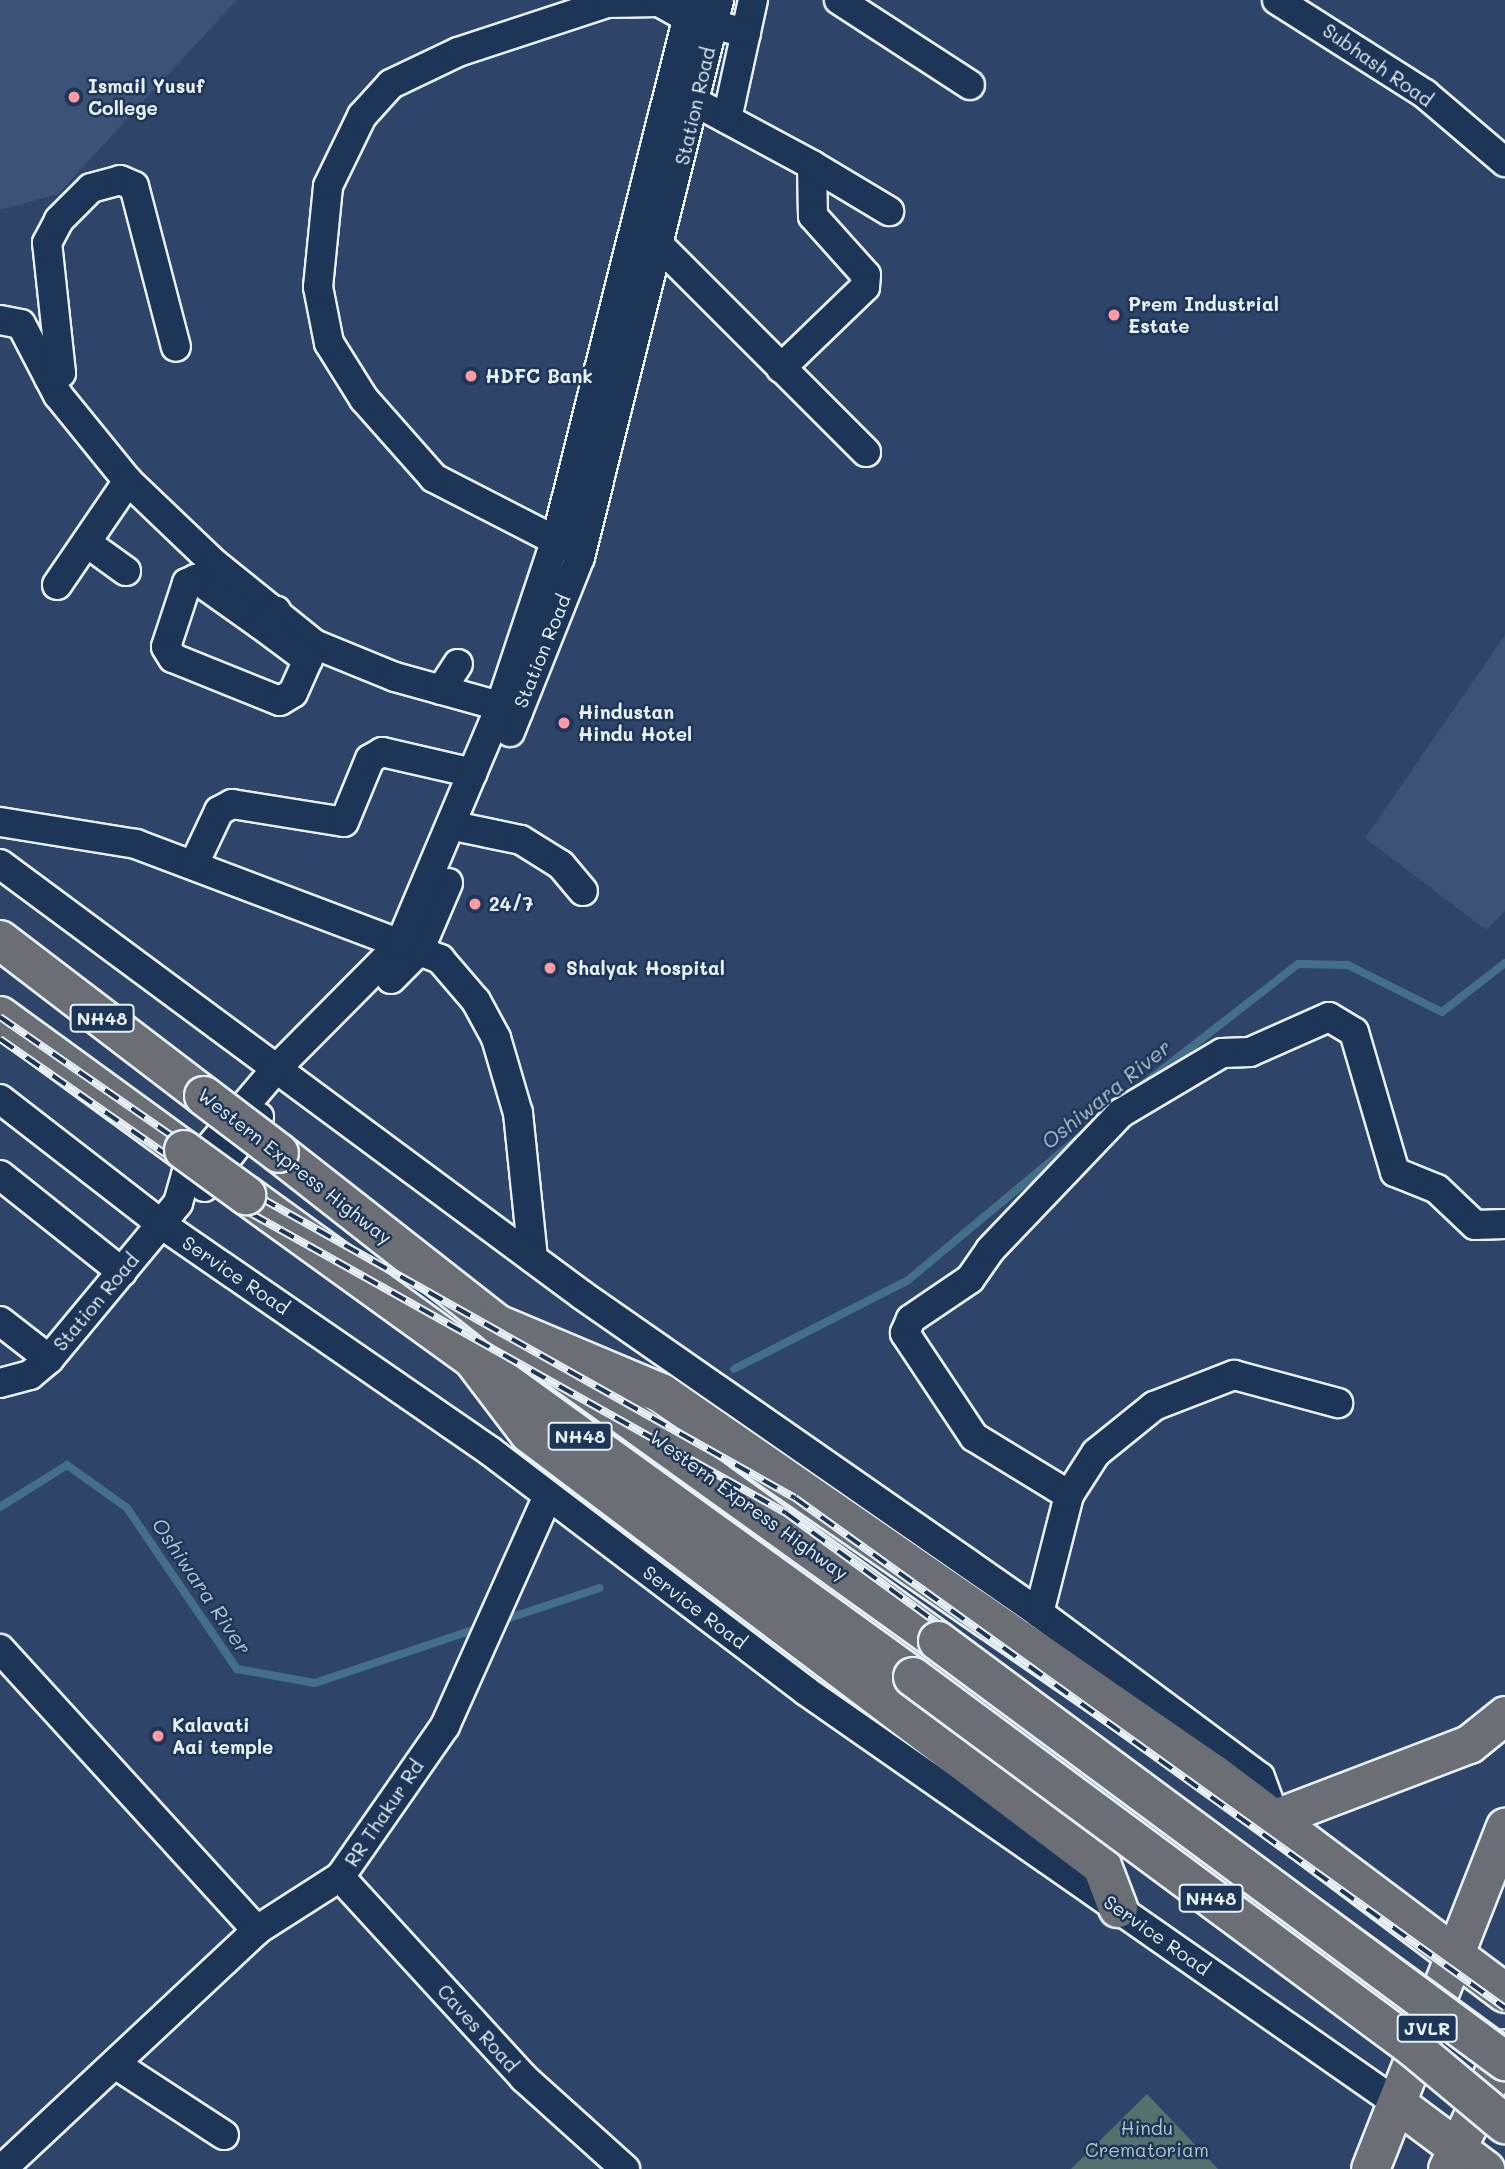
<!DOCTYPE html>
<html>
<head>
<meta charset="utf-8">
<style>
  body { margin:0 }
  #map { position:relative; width:1505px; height:2169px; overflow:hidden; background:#2e4468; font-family:Mali,sans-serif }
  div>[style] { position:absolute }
  .built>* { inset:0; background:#3d5277 }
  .green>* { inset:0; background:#55716e }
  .stream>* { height:8px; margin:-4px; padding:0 4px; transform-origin:4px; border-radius:4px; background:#446f8b }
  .roads { filter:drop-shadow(2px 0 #e8f1f8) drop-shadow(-2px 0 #e8f1f8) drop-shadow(0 2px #e8f1f8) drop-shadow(0 -2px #e8f1f8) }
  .minor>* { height:28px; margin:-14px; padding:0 14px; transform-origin:14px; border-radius:14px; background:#1d3557 }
  .major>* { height:37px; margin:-18.5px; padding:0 18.5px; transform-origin:18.5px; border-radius:18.5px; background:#6b6f75 }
  .highway>* { height:38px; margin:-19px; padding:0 19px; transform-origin:19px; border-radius:19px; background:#6b6f75 }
  .rail>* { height:8px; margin-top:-4px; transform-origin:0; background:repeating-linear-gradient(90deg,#1d3557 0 16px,#e8f1f8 0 32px); box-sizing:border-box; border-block:2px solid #e8f1f8 }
  .bridges { filter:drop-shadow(2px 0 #e8f1f8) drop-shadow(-2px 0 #e8f1f8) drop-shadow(0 2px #e8f1f8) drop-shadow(0 -2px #e8f1f8) }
  .highway-bridge>* { height:38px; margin:-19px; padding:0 19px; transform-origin:19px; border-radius:19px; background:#6b6f75 }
  .dots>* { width:19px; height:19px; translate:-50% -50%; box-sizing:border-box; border:4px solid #1d3557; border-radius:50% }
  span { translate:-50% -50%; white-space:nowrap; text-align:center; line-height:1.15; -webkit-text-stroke:5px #1d3557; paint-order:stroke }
  .shield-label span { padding:2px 5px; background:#1d3557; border:2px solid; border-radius:5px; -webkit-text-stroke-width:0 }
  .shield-label { font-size:18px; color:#e8f1f8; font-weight:700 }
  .street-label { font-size:19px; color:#e8f1f8 }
  .poi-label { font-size:19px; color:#e8f1f8; font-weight:700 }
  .left { translate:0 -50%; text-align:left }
  .park-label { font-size:19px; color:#b5c4c8 }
  .water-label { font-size:21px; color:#afc4d2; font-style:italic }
</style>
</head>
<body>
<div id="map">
  <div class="built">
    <i style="clip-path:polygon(0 0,237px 0,58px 194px,0 210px)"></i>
    <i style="clip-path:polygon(1505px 635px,1505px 911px,1486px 930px,1365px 838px)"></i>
  </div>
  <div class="green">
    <i style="clip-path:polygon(1147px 2094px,1218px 2169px,1071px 2169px)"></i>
  </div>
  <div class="stream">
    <i style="left:1140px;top:1087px;width:200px;rotate:-37.9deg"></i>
    <i style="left:1298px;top:964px;width:50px;rotate:1.1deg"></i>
    <i style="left:1348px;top:965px;width:105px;rotate:26.6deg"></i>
    <i style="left:1442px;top:1012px;width:80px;rotate:-37.9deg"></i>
    <i style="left:734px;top:1369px;width:194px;rotate:-27deg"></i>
    <i style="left:907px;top:1281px;width:226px;rotate:-39.8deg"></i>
    <i style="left:0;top:1507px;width:79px;rotate:-32.1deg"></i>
    <i style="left:67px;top:1465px;width:74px;rotate:35.6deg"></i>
    <i style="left:127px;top:1508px;width:195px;rotate:55.7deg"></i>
    <i style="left:237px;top:1669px;width:79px;rotate:10.2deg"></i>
    <i style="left:315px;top:1683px;width:175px;rotate:-18.6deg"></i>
    <i style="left:500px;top:1621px;width:105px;rotate:-18.3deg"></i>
  </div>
  <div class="roads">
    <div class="minor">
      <i style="left:839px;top:0;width:156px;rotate:33deg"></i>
      <i style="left:1277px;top:0;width:175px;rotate:32.4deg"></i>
      <i style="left:1425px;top:94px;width:105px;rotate:40.4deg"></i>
      <i style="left:697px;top:103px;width:131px;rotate:28.3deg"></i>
      <i style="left:812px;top:165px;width:51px;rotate:88.9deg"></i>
      <i style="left:813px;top:216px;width:79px;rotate:48.1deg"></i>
      <i style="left:866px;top:275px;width:12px;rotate:95deg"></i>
      <i style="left:865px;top:287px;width:117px;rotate:136deg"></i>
      <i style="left:727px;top:119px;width:122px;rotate:-77.7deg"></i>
      <i style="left:812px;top:165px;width:90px;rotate:30.9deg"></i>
      <i style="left:661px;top:247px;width:290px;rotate:45deg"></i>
      <i style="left:0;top:320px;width:21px;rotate:11deg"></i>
      <i style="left:21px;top:324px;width:80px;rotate:62.5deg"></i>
      <i style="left:58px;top:395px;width:111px;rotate:50.9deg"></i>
      <i style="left:128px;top:481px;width:120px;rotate:43.7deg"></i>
      <i style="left:215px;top:564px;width:127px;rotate:38.9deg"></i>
      <i style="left:314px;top:644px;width:87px;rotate:22.2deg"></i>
      <i style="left:395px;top:677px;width:128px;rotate:15.5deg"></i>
      <i style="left:49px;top:378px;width:13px;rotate:-23deg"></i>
      <i style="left:61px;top:373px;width:131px;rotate:-96.1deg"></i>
      <i style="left:47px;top:243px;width:26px;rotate:-62deg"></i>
      <i style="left:59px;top:220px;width:45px;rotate:-45deg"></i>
      <i style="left:91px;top:188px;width:30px;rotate:-15deg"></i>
      <i style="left:120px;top:180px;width:15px;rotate:23deg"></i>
      <i style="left:134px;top:186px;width:166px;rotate:75.4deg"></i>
      <i style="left:87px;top:543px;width:48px;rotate:35.7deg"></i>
      <i style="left:570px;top:548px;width:153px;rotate:-152.8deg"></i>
      <i style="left:434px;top:478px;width:106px;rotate:-131.5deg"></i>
      <i style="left:364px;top:399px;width:66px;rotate:-122deg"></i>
      <i style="left:329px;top:343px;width:57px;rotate:-101.1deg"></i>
      <i style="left:318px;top:287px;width:101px;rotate:-84.3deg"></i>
      <i style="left:328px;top:186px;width:78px;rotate:-64.1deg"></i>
      <i style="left:362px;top:116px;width:43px;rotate:-47.8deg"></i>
      <i style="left:391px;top:84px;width:74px;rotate:-25.5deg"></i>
      <i style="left:458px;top:52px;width:157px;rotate:-18.2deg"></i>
      <i style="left:607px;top:3px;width:52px;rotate:-1.1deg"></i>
      <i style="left:659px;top:2px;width:33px;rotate:29deg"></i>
      <i style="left:688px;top:18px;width:60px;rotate:14.5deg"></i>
      <i style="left:57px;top:585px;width:126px;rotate:-55.7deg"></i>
      <i style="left:261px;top:625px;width:80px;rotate:-144.7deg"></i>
      <i style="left:196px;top:579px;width:10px;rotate:156deg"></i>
      <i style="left:187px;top:583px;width:67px;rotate:108.2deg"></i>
      <i style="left:166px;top:647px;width:13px;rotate:58deg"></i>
      <i style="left:173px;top:658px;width:115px;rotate:21.9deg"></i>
      <i style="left:280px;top:701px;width:15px;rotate:-32deg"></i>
      <i style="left:293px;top:693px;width:36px;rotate:-66deg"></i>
      <i style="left:308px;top:660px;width:59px;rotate:-143.3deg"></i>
      <i style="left:261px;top:625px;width:21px;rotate:-43deg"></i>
      <i style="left:441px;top:690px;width:31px;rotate:-57deg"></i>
      <i style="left:510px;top:732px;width:188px;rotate:-68.2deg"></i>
      <i style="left:580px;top:557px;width:574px;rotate:-75.99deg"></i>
      <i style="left:0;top:822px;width:138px;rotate:9.2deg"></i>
      <i style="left:136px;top:844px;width:325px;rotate:20.7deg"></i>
      <i style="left:440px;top:959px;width:55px;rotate:49.4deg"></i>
      <i style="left:476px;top:1001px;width:42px;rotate:61.6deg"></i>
      <i style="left:496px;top:1038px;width:78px;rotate:73.7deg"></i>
      <i style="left:518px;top:1113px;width:146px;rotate:84.1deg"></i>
      <i style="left:454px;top:826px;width:68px;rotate:11.8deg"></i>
      <i style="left:521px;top:840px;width:47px;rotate:32deg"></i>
      <i style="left:561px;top:865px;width:34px;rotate:50deg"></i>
      <i style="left:0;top:864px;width:724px;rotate:36.52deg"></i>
      <i style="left:582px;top:1295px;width:557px;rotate:34.83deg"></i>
      <i style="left:1039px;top:1613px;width:275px;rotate:36.6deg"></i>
      <i style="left:1260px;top:1777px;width:44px;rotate:69.9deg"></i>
      <i style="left:194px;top:864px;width:59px;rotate:-64.7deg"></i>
      <i style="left:219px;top:811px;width:15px;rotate:-28deg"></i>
      <i style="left:232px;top:804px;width:113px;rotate:9.1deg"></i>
      <i style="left:344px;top:822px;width:68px;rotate:-67.6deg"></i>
      <i style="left:370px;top:759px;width:14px;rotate:-30deg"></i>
      <i style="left:382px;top:752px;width:93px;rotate:13deg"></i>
      <i style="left:391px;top:979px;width:40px;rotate:-45deg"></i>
      <i style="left:419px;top:951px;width:74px;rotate:-66.9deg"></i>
      <i style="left:0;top:1099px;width:204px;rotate:37.8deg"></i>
      <i style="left:161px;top:1224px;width:400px;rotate:34.6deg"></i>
      <i style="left:490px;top:1451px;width:397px;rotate:37.2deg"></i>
      <i style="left:806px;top:1691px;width:722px;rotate:34.9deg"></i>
      <i style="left:0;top:1175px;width:156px;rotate:38.5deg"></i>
      <i style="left:204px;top:1187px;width:89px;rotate:-51.8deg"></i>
      <i style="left:0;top:1321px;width:62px;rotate:37.8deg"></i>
      <i style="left:0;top:1383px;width:31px;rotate:-15deg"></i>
      <i style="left:30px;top:1375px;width:25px;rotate:-40deg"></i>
      <i style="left:49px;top:1359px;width:175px;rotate:-50.3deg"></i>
      <i style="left:161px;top:1224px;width:27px;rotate:-51deg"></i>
      <i style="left:178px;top:1203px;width:29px;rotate:-74deg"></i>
      <i style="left:186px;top:1175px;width:138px;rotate:-49.7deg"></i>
      <i style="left:275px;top:1070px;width:177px;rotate:-45.2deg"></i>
      <i style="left:400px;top:944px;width:257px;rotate:-67.1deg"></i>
      <i style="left:500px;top:707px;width:180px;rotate:-71.6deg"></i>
      <i style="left:557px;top:536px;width:553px;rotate:-75.86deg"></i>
      <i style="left:1069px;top:1495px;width:111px;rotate:-148.6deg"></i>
      <i style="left:974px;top:1437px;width:125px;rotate:-123.6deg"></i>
      <i style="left:905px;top:1333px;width:15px;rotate:-67deg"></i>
      <i style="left:911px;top:1319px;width:71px;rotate:-34.1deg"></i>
      <i style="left:970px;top:1279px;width:35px;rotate:-55deg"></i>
      <i style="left:990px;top:1250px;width:190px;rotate:-46.3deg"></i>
      <i style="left:1121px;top:1113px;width:117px;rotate:-30.7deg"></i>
      <i style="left:1222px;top:1053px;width:28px;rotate:-2deg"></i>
      <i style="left:1250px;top:1052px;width:86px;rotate:-23.9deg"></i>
      <i style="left:1329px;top:1017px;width:29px;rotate:31deg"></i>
      <i style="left:1354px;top:1032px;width:146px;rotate:73.7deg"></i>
      <i style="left:1395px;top:1172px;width:45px;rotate:22deg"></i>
      <i style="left:1437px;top:1189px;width:52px;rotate:43.5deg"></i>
      <i style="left:1475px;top:1225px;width:30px;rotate:-2deg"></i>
      <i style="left:1039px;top:1613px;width:122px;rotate:-75.7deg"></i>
      <i style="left:1069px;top:1495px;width:50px;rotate:-57.3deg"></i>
      <i style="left:1096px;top:1453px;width:75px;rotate:-39deg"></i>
      <i style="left:1154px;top:1406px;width:86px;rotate:-21.2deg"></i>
      <i style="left:1234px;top:1375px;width:108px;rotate:15.1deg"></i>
      <i style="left:0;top:1649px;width:381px;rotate:47.6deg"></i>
      <i style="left:340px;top:1877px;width:273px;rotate:47.5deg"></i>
      <i style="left:524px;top:2078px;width:136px;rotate:42deg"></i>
      <i style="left:115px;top:2064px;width:130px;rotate:33.1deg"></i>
      <i style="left:2px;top:2169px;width:349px;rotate:-43.1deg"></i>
      <i style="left:257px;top:1930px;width:98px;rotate:-32.6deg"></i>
      <i style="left:340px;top:1877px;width:184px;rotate:-55.2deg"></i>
      <i style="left:445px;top:1726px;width:252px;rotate:-65.9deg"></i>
    </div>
    <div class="major">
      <i style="left:1275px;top:1818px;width:208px;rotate:-20.9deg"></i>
      <i style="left:1469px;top:1744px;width:46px;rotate:-38.9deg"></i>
      <i style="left:1398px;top:2104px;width:109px;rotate:36.8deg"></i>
      <i style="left:1370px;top:2169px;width:368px;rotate:-68.5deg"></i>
      <i style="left:1447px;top:2169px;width:134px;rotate:-64.4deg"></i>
    </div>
    <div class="highway">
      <i style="left:0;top:940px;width:257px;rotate:37.4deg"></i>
      <i style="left:0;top:1016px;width:228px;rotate:36.1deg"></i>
      <i style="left:279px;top:1153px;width:277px;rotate:38.1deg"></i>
      <i style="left:497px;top:1324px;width:543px;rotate:35.71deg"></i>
      <i style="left:246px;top:1195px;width:823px;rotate:35.85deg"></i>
      <i style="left:497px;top:1324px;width:178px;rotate:22.8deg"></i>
      <i style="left:661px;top:1393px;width:673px;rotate:34.59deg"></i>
      <i style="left:1215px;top:1775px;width:363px;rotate:36.9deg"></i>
      <i style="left:472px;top:1358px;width:94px;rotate:52.8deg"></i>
      <i style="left:529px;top:1433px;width:718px;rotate:37.08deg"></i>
      <i style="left:1102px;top:1866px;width:45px;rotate:69.1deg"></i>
    </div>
  </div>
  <div class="rail">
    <i style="left:0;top:1017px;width:318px;rotate:34.7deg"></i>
    <i style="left:261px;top:1198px;width:612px;rotate:29.33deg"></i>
    <i style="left:795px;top:1498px;width:874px;rotate:35.69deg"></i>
    <i style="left:0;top:1039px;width:307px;rotate:34.8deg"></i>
    <i style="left:252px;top:1214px;width:612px;rotate:29.25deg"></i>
    <i style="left:786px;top:1513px;width:890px;rotate:36.08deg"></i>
  </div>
  <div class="bridges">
    <div class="highway-bridge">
      <i style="left:204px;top:1096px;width:94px;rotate:37.2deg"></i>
      <i style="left:184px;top:1150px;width:77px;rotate:36deg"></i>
      <i style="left:938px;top:1641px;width:706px;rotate:36.53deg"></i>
      <i style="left:913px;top:1677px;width:623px;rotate:36.52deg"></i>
      <i style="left:1414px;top:2048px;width:119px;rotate:39.9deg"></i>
    </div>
  </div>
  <div class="dots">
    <i style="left:74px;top:97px;background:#ff9aa2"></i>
    <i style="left:1114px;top:315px;background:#ff9aa2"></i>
    <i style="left:471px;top:376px;background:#ff9aa2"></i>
    <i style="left:564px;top:723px;background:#ff9aa2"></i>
    <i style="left:475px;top:904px;background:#ff9aa2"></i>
    <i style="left:550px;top:968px;background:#ff9aa2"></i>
    <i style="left:158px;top:1736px;background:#ff9aa2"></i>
  </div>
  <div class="shield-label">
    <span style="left:102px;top:1018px">NH48</span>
    <span style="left:580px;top:1436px">NH48</span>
    <span style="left:1211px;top:1898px">NH48</span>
    <span style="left:1427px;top:2028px">JVLR</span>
  </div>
  <div class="street-label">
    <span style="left:1378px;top:65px;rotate:35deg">Subhash Road</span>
    <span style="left:695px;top:106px;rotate:-77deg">Station Road</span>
    <span style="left:542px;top:651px;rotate:-68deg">Station Road</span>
    <span style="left:295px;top:1166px;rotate:38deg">Western Express Highway</span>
    <span style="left:236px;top:1275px;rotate:34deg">Service Road</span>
    <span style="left:96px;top:1302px;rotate:-50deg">Station Road</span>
    <span style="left:749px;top:1505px;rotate:36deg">Western Express Highway</span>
    <span style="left:695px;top:1607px;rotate:37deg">Service Road</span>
    <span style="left:384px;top:1813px;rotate:-56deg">RR Thakur Rd</span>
    <span style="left:1157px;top:1935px;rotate:35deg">Service Road</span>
    <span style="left:478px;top:2028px;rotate:48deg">Caves Road</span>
  </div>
  <div class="poi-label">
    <span class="left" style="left:88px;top:97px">Ismail Yusuf<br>College</span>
    <span class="left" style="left:1128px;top:315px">Prem Industrial<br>Estate</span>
    <span class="left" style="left:485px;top:376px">HDFC Bank</span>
    <span class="left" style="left:578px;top:723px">Hindustan<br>Hindu Hotel</span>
    <span class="left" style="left:489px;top:904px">24/7</span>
    <span class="left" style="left:566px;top:968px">Shalyak Hospital</span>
    <span class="left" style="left:172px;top:1736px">Kalavati<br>Aai temple</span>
  </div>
  <div class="park-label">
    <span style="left:1147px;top:2139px">Hindu<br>Crematoriam</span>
  </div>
  <div class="water-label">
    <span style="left:1106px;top:1094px;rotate:-39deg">Oshiwara River</span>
    <span style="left:202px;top:1586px;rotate:56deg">Oshiwara River</span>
  </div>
</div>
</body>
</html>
